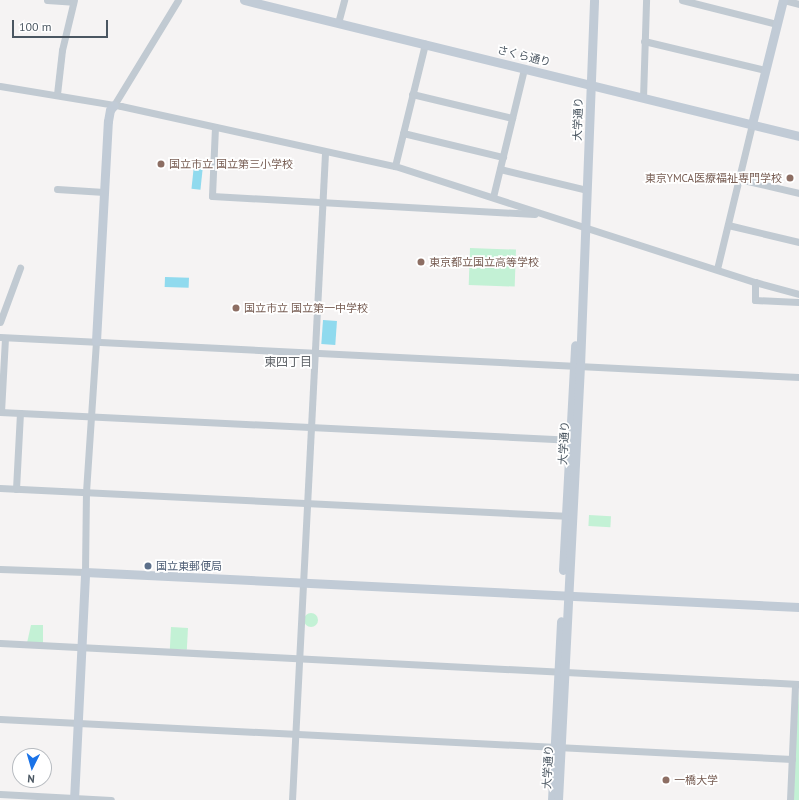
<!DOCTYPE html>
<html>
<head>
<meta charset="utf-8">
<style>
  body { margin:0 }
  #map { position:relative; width:799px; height:800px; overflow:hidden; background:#f5f3f3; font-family:"PT Sans","Noto Sans JP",sans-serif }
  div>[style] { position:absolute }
  .green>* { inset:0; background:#c3f1d5; transform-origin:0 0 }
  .round { border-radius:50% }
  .water>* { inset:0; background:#90daee; transform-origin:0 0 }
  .street>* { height:7px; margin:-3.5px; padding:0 3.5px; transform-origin:3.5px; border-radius:3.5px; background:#c1cad2 }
  .secondary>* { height:9px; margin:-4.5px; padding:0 4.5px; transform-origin:4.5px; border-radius:4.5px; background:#c1cbd6 }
  .dots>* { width:11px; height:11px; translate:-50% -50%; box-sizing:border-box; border:2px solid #fff; border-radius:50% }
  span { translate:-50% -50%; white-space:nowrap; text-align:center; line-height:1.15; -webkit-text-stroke:3.5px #fff; paint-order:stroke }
  .street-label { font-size:11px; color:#4a5661 }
  .education-label { font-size:11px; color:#785e54 }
  .left { translate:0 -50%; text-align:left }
  .right { translate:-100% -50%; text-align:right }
  .service-label { font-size:11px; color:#4e5e75 }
  .neighbourhood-label { font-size:12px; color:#5f6368 }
  .north { position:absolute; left:12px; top:748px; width:40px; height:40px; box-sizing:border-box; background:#fff; border:1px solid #b7bbc0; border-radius:50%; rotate:185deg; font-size:11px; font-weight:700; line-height:16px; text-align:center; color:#4a5661 }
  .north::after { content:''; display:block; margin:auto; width:14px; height:18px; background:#1a73e8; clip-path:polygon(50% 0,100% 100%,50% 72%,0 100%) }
  .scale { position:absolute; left:12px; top:20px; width:96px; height:18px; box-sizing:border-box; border:2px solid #4a5661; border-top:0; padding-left:5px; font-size:12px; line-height:14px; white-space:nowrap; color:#4a5661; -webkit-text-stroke:3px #fff; paint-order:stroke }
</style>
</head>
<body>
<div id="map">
  <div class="green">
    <i style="left:470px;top:248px;width:46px;height:37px;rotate:2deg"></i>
    <i style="left:589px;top:515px;width:22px;height:11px;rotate:3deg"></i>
    <i class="round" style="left:304px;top:613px;width:14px;height:14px"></i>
    <i style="clip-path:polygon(31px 625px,43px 625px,43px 644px,27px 643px)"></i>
    <i style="left:171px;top:627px;width:17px;height:22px;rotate:3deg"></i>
    <i style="clip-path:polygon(799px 691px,799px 800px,792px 800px)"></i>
  </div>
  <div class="water">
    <i style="left:194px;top:165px;width:9px;height:24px;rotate:6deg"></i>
    <i style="left:165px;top:277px;width:24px;height:10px;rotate:2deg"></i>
    <i style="left:323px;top:320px;width:14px;height:24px;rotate:4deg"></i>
  </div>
  <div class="street">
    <i style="left:47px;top:0;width:26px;rotate:4deg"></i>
    <i style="left:682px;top:0;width:98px;rotate:14.2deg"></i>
    <i style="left:784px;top:0;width:16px;rotate:15deg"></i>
    <i style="left:338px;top:23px;width:24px;rotate:-75deg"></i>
    <i style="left:644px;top:41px;width:124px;rotate:13.5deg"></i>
    <i style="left:0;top:86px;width:123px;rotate:9.4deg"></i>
    <i style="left:121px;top:106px;width:280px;rotate:12.4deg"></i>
    <i style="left:395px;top:166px;width:378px;rotate:17.9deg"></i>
    <i style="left:755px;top:282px;width:46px;rotate:15.3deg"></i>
    <i style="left:57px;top:94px;width:44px;rotate:-83.5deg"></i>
    <i style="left:62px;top:50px;width:51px;rotate:-76.5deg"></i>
    <i style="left:412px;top:94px;width:103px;rotate:13.5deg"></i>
    <i style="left:643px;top:98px;width:98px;rotate:-88.2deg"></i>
    <i style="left:114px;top:105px;width:123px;rotate:-58.6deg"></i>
    <i style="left:215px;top:127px;width:69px;rotate:92.5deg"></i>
    <i style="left:212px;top:196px;width:323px;rotate:3.2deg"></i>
    <i style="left:403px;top:133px;width:103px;rotate:13.5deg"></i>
    <i style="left:395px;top:166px;width:126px;rotate:-76.2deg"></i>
    <i style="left:500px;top:169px;width:89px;rotate:13.6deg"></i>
    <i style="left:739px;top:179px;width:62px;rotate:13.1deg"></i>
    <i style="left:57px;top:189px;width:47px;rotate:3.7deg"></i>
    <i style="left:493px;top:197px;width:132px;rotate:-76.4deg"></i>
    <i style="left:728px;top:225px;width:73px;rotate:13.5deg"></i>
    <i style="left:717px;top:269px;width:149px;rotate:-76.4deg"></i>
    <i style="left:755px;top:282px;width:18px;rotate:90deg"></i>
    <i style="left:755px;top:300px;width:44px;rotate:2.6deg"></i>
    <i style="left:0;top:322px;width:58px;rotate:-69.7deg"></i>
    <i style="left:0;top:337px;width:800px;rotate:2.87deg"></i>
    <i style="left:0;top:412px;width:575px;rotate:2.79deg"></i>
    <i style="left:1px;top:412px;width:74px;rotate:-86.9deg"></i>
    <i style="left:0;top:488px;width:571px;rotate:2.81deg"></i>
    <i style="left:16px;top:489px;width:76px;rotate:-87deg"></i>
    <i style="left:0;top:569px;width:85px;rotate:2deg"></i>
    <i style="left:85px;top:572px;width:80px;rotate:-89.3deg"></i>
    <i style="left:86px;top:492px;width:151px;rotate:-86.2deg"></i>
    <i style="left:0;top:643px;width:800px;rotate:2.94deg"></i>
    <i style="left:0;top:719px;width:793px;rotate:2.89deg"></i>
    <i style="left:0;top:794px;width:111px;rotate:3.1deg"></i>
    <i style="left:292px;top:800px;width:649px;rotate:-87.08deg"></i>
    <i style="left:790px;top:800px;width:116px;rotate:-87.5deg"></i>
  </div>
  <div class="secondary">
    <i style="left:244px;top:0;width:571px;rotate:13.77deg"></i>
    <i style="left:752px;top:124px;width:128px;rotate:-76deg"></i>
    <i style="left:96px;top:341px;width:220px;rotate:-86.9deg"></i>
    <i style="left:108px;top:121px;width:11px;rotate:-80deg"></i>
    <i style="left:110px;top:110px;width:6px;rotate:-51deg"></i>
    <i style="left:563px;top:570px;width:225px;rotate:-86.9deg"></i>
    <i style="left:74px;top:800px;width:228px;rotate:-87.2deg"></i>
    <i style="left:85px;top:572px;width:715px;rotate:2.81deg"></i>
    <i style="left:552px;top:800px;width:179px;rotate:-87.1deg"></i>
    <i style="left:558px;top:800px;width:435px;rotate:-87.1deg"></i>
    <i style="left:580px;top:366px;width:366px;rotate:-87.8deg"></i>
  </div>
  <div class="dots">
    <i style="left:161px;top:164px;background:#8d6e63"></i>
    <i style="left:790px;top:178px;background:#8d6e63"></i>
    <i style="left:421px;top:262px;background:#8d6e63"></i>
    <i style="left:236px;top:308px;background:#8d6e63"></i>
    <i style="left:148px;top:566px;background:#5c6f8a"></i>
    <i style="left:666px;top:780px;background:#8d6e63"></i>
  </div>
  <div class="street-label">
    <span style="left:524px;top:56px;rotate:14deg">さくら通り</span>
    <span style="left:578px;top:119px;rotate:-88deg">大学通り</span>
    <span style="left:564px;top:443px;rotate:-87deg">大学通り</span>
    <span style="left:548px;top:767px;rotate:-87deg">大学通り</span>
  </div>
  <div class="education-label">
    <span class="left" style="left:169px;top:164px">国立市立 国立第三小学校</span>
    <span class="right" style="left:782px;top:178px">東京YMCA医療福祉専門学校</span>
    <span class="left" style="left:429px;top:262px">東京都立国立高等学校</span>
    <span class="left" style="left:244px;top:308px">国立市立 国立第一中学校</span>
    <span class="left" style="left:674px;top:780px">一橋大学</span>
  </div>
  <div class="service-label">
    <span class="left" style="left:156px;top:566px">国立東郵便局</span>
  </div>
  <div class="neighbourhood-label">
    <span style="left:288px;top:362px">東四丁目</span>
  </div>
  <div class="north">N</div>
  <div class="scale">100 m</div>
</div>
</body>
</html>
